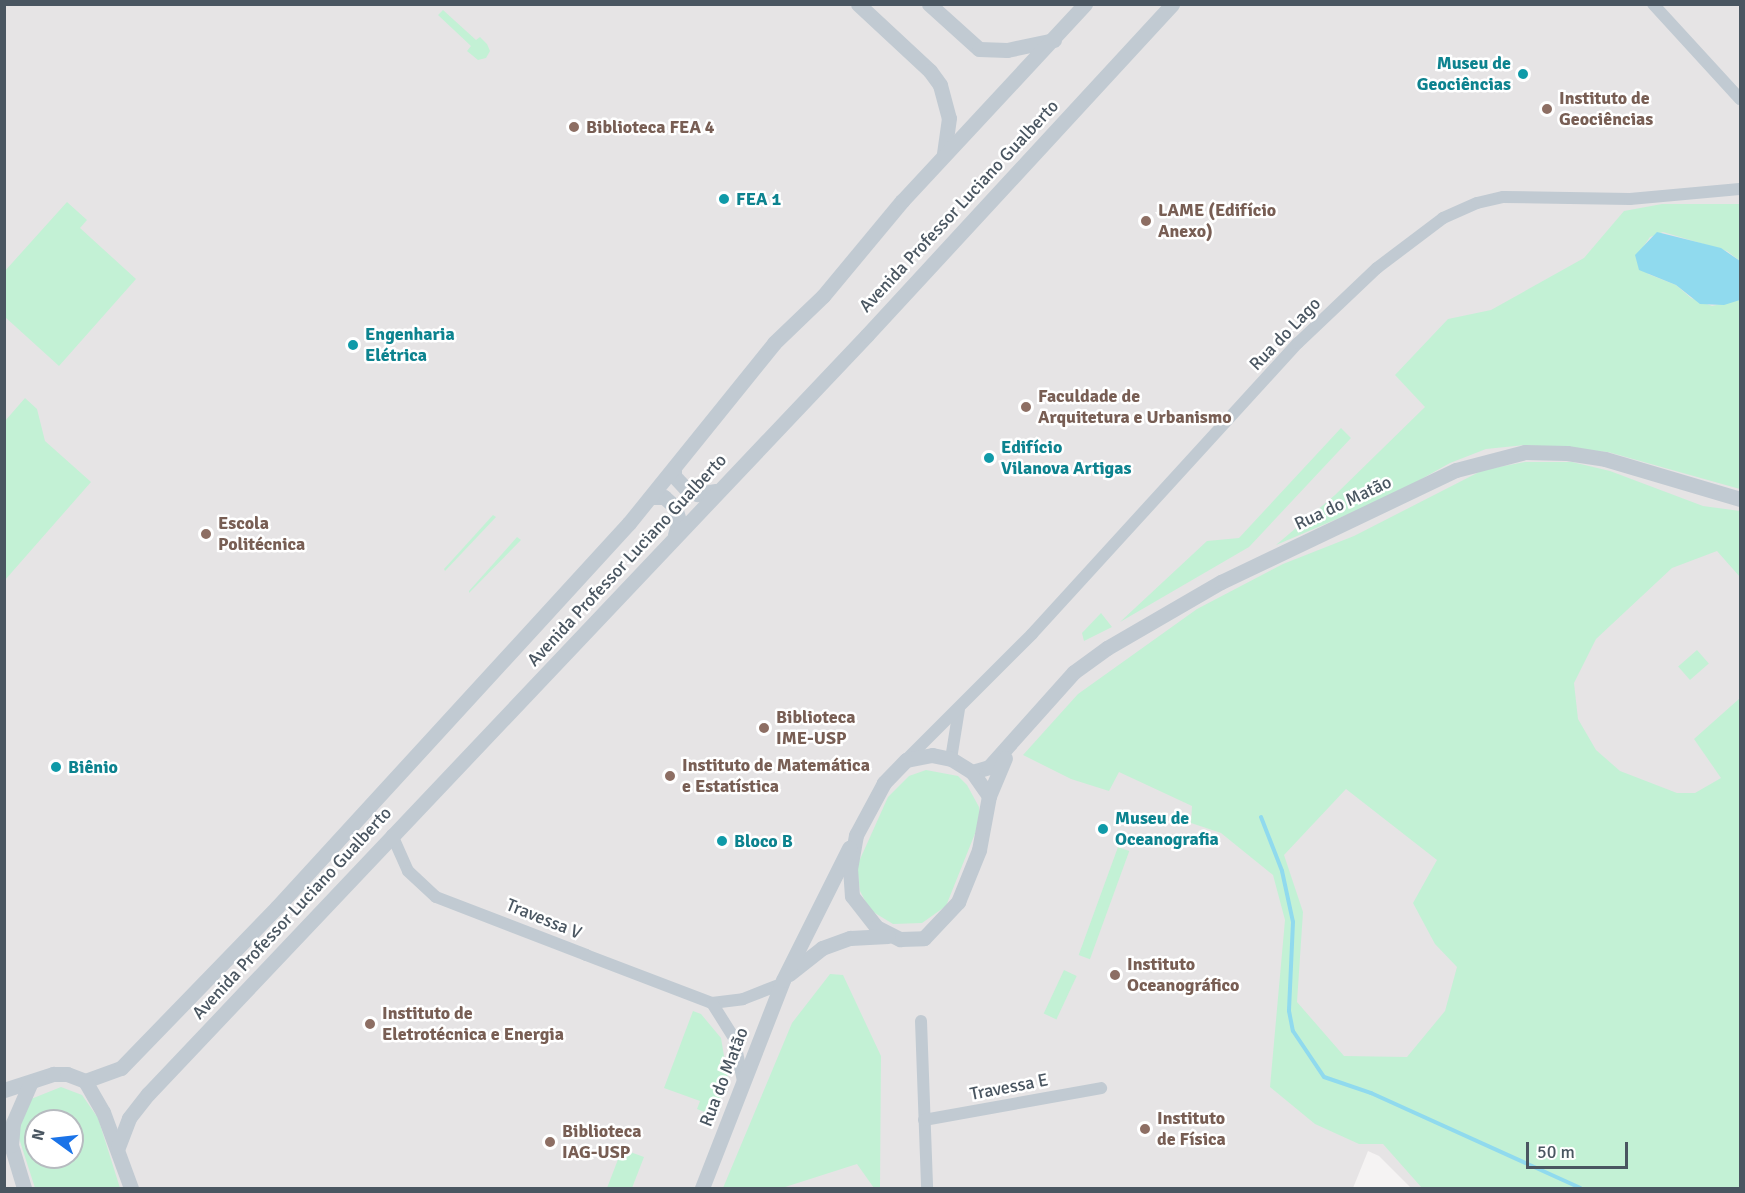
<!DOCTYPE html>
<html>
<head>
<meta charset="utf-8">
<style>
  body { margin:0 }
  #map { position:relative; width:1745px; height:1193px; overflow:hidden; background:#f5f3f3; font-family:Signika,sans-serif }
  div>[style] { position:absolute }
  .education>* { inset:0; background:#e6e4e5 }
  .green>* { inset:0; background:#c3f1d5; transform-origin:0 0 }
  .water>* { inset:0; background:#90daee }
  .stream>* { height:4px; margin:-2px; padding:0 2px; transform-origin:2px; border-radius:2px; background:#90daee }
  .minor>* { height:12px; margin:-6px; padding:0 6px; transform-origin:6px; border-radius:6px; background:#c1cad2 }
  .tertiary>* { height:15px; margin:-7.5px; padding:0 7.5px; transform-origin:7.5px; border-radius:7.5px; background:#c1cad2 }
  .dots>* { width:16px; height:16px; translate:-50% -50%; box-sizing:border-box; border:3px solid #fff; border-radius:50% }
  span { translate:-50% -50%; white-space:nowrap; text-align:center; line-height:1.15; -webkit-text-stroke:5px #fff; paint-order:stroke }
  .culture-label { font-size:18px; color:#0d838f; font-weight:700 }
  .right { translate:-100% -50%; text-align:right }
  .left { translate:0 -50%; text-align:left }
  .education-label { font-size:18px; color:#785e54; font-weight:700 }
  .street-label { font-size:18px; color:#4a5661 }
  .frame { position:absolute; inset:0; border:6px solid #4a5661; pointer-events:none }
  .north { position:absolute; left:24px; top:1109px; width:60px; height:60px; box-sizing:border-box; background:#fff; border:2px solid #b7bbc0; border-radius:50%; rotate:285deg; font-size:16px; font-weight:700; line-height:24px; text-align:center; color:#4a5661 }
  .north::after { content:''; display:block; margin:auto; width:21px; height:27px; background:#1a73e8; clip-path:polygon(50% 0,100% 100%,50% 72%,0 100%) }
  .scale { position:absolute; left:1526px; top:1142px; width:102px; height:27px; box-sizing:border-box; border:3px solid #4a5661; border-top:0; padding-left:8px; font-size:18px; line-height:21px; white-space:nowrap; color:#4a5661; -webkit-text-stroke:4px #fff; paint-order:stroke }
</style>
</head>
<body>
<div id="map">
  <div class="education">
    <i style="clip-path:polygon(evenodd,5px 5px,1740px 5px,1740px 1188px,1411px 1188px,1379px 1156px,1368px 1151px,1353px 1188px,5px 1188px,5px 5px,36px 1121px,72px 1121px,72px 1157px,36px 1157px,36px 1121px)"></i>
  </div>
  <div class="green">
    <i style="clip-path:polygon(443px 10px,476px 40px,480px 37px,487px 44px,490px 51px,486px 58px,478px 60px,467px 51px,471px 46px,438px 15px)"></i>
    <i style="clip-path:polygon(67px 202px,87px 220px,80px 228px,136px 279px,59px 366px,5px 317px,4px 272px)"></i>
    <i style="clip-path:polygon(1662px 204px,1740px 204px,1740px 261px,1727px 251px,1663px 232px,1650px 237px,1643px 247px,1648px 274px,1676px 285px,1691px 298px,1712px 306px,1740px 300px,1740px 489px,1608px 452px,1525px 445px,1486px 449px,1450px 463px,1391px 496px,1276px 545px,1335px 495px,1425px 407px,1395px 375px,1448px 319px,1491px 310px,1584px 258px,1624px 211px)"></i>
    <i style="clip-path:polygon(25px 398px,37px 409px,45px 441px,91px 482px,5px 580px,5px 421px)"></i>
    <i style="clip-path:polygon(1341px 428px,1351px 438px,1249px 547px,1120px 622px,1207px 541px,1239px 538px)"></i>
    <i style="clip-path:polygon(evenodd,1525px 462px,1572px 462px,1610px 471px,1703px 506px,1740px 511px,1740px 577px,1717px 551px,1672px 568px,1596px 639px,1574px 683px,1578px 719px,1596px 750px,1620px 771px,1677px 793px,1695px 793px,1721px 778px,1694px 739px,1740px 698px,1740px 1188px,1422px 1188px,1383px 1144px,1359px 1144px,1315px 1124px,1270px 1087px,1285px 920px,1273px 875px,1221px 833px,1191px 823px,1192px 806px,1119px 772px,1109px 791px,1071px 779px,1023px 755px,1078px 694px,1197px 609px,1283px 564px,1354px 536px,1483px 470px,1525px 462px,1346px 789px,1437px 860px,1413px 903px,1435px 944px,1457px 967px,1445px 1011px,1407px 1057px,1344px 1056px,1297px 1002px,1303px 912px,1284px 855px,1346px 789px)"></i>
    <i style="clip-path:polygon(493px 515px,496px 517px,445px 571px,444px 569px)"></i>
    <i style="clip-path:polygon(517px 537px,521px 540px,469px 593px,469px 591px)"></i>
    <i style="clip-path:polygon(1101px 613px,1112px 627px,1084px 641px,1082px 633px)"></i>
    <i style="left:1697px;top:650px;width:18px;height:25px;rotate:49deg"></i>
    <i style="clip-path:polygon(926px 770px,958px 776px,967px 785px,979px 807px,980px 821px,946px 906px,922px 923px,893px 924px,870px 910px,860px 891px,857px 866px,888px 797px,909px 776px)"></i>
    <i style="left:1118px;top:847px;width:12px;height:115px;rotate:20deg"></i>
    <i style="left:1064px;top:970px;width:14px;height:48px;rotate:25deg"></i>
    <i style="clip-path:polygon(830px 974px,843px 975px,881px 1056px,880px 1188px,874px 1188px,857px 1164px,782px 1188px,723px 1188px,792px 1023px)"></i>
    <i style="clip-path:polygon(693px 1011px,701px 1014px,721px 1038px,728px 1080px,714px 1116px,697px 1109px,700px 1101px,664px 1088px)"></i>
    <i style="clip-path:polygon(evenodd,61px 1087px,82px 1095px,98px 1118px,120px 1188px,35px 1188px,18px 1135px,23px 1112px,31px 1099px,61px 1087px,36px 1121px,72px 1121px,72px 1157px,36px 1157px,36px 1121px)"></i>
    <i style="clip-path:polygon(622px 1149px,644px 1157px,632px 1188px,607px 1188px)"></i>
  </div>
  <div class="water">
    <i style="clip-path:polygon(1657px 232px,1721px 248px,1740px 261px,1740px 300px,1724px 305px,1700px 304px,1676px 285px,1639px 270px,1635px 255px)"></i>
  </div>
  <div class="stream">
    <i style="left:1261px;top:817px;width:58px;rotate:68.7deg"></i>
    <i style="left:1282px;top:871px;width:52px;rotate:77.8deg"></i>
    <i style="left:1293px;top:922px;width:89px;rotate:92.6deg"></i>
    <i style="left:1289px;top:1011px;width:20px;rotate:79deg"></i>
    <i style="left:1293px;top:1031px;width:55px;rotate:56deg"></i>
    <i style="left:1324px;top:1077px;width:50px;rotate:18.8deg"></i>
    <i style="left:1371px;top:1093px;width:230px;rotate:24.4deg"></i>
  </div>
  <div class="minor">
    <i style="left:1653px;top:4px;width:129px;rotate:47.5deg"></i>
    <i style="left:951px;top:759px;width:51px;rotate:-80.9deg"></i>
    <i style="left:906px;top:760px;width:178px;rotate:-45deg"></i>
    <i style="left:1032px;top:634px;width:394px;rotate:-47.6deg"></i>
    <i style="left:1298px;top:343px;width:109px;rotate:-43.5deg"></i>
    <i style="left:1377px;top:268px;width:83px;rotate:-37.1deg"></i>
    <i style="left:1443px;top:218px;width:37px;rotate:-24deg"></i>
    <i style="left:1477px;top:203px;width:27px;rotate:-13deg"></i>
    <i style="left:1503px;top:197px;width:127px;rotate:0.9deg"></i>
    <i style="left:1630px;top:199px;width:110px;rotate:-5.2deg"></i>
    <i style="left:392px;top:835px;width:39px;rotate:66deg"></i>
    <i style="left:408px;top:871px;width:38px;rotate:43deg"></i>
    <i style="left:436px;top:897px;width:161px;rotate:21.1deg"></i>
    <i style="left:586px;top:955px;width:135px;rotate:20.9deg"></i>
    <i style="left:712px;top:1003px;width:31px;rotate:-7deg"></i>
    <i style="left:743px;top:999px;width:41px;rotate:-21.5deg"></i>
    <i style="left:712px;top:1003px;width:41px;rotate:57.8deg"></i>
    <i style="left:734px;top:1038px;width:44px;rotate:78.2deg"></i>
    <i style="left:921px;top:1021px;width:167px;rotate:87.9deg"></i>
    <i style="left:924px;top:1120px;width:180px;rotate:-10.2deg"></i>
  </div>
  <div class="tertiary">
    <i style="left:858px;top:4px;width:98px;rotate:42.9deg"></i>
    <i style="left:930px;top:71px;width:17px;rotate:54deg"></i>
    <i style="left:940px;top:85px;width:34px;rotate:75deg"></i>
    <i style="left:949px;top:118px;width:37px;rotate:98deg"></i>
    <i style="left:929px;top:4px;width:67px;rotate:42deg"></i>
    <i style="left:979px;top:49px;width:28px;rotate:2deg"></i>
    <i style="left:1007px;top:50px;width:48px;rotate:-12deg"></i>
    <i style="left:674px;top:469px;width:7px;rotate:90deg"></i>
    <i style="left:674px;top:476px;width:19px;rotate:47deg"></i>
    <i style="left:687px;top:490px;width:11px;rotate:22deg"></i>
    <i style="left:697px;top:494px;width:19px;rotate:-9deg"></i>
    <i style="left:651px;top:497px;width:13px"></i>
    <i style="left:664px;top:497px;width:15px;rotate:42deg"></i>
    <i style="left:675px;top:507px;width:15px;rotate:74deg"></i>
    <i style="left:679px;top:521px;width:15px;rotate:106deg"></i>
    <i style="left:972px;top:772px;width:18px;rotate:-16deg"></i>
    <i style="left:989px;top:767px;width:127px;rotate:-48.2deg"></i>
    <i style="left:1074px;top:672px;width:41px;rotate:-36deg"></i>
    <i style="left:1107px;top:648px;width:132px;rotate:-30.1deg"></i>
    <i style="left:1221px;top:582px;width:260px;rotate:-25.5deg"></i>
    <i style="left:1456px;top:470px;width:71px;rotate:-14.6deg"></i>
    <i style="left:1525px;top:452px;width:42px;rotate:1.4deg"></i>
    <i style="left:1567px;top:453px;width:38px;rotate:9deg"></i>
    <i style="left:1605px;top:459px;width:141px;rotate:16.5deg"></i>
    <i style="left:989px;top:796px;width:29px;rotate:-125deg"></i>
    <i style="left:972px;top:772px;width:25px;rotate:-148deg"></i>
    <i style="left:951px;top:759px;width:19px;rotate:-168deg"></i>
    <i style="left:932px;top:755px;width:26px;rotate:169deg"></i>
    <i style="left:906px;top:760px;width:32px;rotate:134deg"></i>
    <i style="left:884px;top:783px;width:59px;rotate:118.3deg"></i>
    <i style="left:856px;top:835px;width:34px;rotate:100deg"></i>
    <i style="left:850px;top:868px;width:28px;rotate:86deg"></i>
    <i style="left:852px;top:896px;width:39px;rotate:52deg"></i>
    <i style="left:876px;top:927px;width:27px;rotate:27deg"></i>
    <i style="left:900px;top:939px;width:24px;rotate:-2deg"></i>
    <i style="left:924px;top:938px;width:50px;rotate:-46.6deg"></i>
    <i style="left:958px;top:902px;width:56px;rotate:-68deg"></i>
    <i style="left:979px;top:850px;width:55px;rotate:-79.5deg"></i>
    <i style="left:989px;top:796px;width:41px;rotate:-67.2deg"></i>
    <i style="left:789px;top:974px;width:42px;rotate:-38.2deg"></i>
    <i style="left:822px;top:948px;width:30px;rotate:-20deg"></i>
    <i style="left:850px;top:938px;width:38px;rotate:-3deg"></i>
    <i style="left:85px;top:1081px;width:38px;rotate:-20deg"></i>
    <i style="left:121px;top:1068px;width:224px;rotate:-45.9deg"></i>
    <i style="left:277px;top:907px;width:521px;rotate:-47.49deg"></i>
    <i style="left:629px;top:523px;width:231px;rotate:-51.1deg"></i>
    <i style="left:774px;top:343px;width:68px;rotate:-43.8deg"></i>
    <i style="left:823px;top:296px;width:124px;rotate:-50.3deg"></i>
    <i style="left:902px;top:201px;width:269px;rotate:-47.1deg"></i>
    <i style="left:4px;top:1090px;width:52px;rotate:-18.1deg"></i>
    <i style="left:53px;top:1074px;width:14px"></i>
    <i style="left:67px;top:1074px;width:19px;rotate:21deg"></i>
    <i style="left:85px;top:1081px;width:36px;rotate:60deg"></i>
    <i style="left:103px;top:1112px;width:81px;rotate:69.8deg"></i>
    <i style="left:118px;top:1147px;width:31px;rotate:-69deg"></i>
    <i style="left:129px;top:1118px;width:31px;rotate:-52deg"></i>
    <i style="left:148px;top:1094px;width:1045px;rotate:-46.55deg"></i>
    <i style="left:867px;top:335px;width:450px;rotate:-47.3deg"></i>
    <i style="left:24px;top:1188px;width:45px;rotate:-106.8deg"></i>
    <i style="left:11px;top:1145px;width:22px;rotate:-85deg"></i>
    <i style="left:13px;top:1123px;width:43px;rotate:-66.4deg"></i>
    <i style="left:702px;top:1188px;width:223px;rotate:-68.7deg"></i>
    <i style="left:783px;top:980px;width:148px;rotate:-63.4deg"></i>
  </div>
  <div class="dots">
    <i style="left:1523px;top:74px;background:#0f9aa8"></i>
    <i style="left:1547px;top:109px;background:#8d6e63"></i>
    <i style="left:574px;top:127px;background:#8d6e63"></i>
    <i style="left:724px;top:199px;background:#0f9aa8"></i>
    <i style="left:1146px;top:221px;background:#8d6e63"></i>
    <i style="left:353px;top:345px;background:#0f9aa8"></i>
    <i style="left:1026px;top:407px;background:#8d6e63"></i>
    <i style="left:989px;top:458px;background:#0f9aa8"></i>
    <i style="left:206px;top:534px;background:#8d6e63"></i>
    <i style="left:764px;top:728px;background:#8d6e63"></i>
    <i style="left:56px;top:767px;background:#0f9aa8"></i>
    <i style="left:670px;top:776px;background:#8d6e63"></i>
    <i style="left:1103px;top:829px;background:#0f9aa8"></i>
    <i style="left:722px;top:841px;background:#0f9aa8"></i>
    <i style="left:1115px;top:975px;background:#8d6e63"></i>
    <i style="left:370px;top:1024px;background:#8d6e63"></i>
    <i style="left:1145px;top:1129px;background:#8d6e63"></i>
    <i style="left:550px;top:1142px;background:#8d6e63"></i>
  </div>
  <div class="culture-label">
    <span class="right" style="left:1511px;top:74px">Museu de<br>Geociências</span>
    <span class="left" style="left:736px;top:199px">FEA 1</span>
    <span class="left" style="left:365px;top:345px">Engenharia<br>Elétrica</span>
    <span class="left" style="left:1001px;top:458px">Edifício<br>Vilanova Artigas</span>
    <span class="left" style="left:68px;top:767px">Biênio</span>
    <span class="left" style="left:1115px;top:829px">Museu de<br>Oceanografia</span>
    <span class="left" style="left:734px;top:841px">Bloco B</span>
  </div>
  <div class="education-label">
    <span class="left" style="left:1559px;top:109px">Instituto de<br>Geociências</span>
    <span class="left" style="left:586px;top:127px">Biblioteca FEA 4</span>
    <span class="left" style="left:1158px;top:221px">LAME (Edifício<br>Anexo)</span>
    <span class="left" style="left:1038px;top:407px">Faculdade de<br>Arquitetura e Urbanismo</span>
    <span class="left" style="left:218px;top:534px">Escola<br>Politécnica</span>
    <span class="left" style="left:776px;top:728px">Biblioteca<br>IME-USP</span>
    <span class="left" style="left:682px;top:776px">Instituto de Matemática<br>e Estatística</span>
    <span class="left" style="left:1127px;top:975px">Instituto<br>Oceanográfico</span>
    <span class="left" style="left:382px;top:1024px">Instituto de<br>Eletrotécnica e Energia</span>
    <span class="left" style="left:1157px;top:1129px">Instituto<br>de Física</span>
    <span class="left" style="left:562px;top:1142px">Biblioteca<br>IAG-USP</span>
  </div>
  <div class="street-label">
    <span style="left:959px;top:206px;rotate:-47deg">Avenida Professor Luciano Gualberto</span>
    <span style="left:1285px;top:334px;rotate:-46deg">Rua do Lago</span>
    <span style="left:1343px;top:503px;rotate:-25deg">Rua do Matão</span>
    <span style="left:627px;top:560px;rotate:-47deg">Avenida Professor Luciano Gualberto</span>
    <span style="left:292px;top:913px;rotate:-47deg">Avenida Professor Luciano Gualberto</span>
    <span style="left:544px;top:919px;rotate:22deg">Travessa V</span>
    <span style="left:724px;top:1077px;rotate:-69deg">Rua do Matão</span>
    <span style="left:1009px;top:1087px;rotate:-11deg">Travessa E</span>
  </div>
  <div class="frame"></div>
  <div class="north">N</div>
  <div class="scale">50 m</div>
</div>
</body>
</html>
